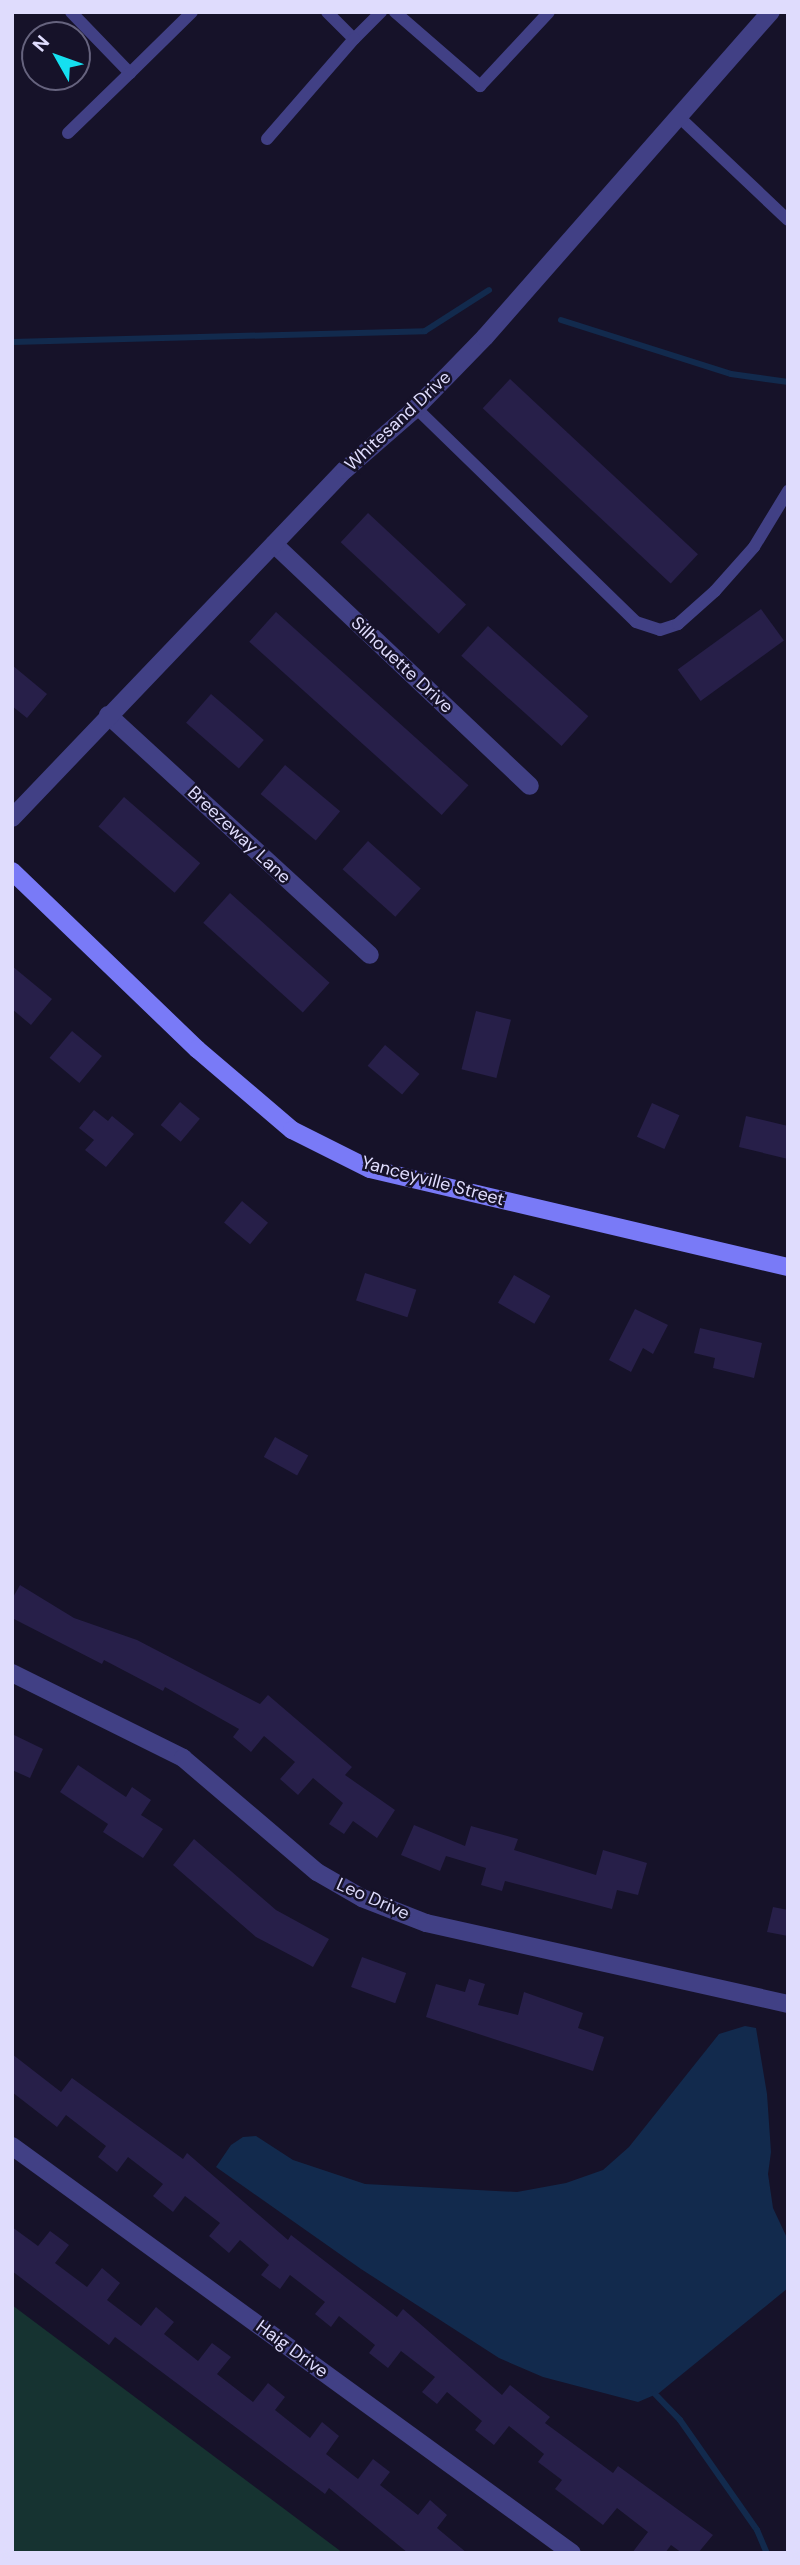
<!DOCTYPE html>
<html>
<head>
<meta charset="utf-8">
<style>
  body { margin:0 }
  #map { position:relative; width:800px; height:2565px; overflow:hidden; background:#161229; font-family:"DM Sans",sans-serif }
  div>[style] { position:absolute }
  .green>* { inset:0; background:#163331 }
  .water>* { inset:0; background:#122a4d }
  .stream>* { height:6px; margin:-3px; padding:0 3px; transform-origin:3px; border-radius:3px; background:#122a4d }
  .building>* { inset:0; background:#271f49; transform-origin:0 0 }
  .service>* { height:12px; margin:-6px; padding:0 6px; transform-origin:6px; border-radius:6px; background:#414085 }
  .minor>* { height:18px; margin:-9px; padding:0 9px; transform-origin:9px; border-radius:9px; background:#414085 }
  .secondary>* { height:18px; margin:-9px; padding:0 9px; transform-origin:9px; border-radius:9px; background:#797af7 }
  span { translate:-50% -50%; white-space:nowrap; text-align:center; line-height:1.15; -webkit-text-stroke:5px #161229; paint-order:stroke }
  .street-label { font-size:18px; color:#dfdcfd }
  .frame { position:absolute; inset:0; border:14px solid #dfdcfd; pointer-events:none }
  .north { position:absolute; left:21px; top:21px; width:70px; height:70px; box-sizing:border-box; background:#161229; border:2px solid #66637e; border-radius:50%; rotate:310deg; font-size:19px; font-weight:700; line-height:28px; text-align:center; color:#dfdcfd }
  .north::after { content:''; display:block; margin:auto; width:24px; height:32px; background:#15e0f0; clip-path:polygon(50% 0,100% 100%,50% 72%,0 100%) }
</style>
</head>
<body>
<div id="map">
  <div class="green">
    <i style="clip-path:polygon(12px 2305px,343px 2553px,12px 2553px)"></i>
  </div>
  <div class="water">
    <i style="clip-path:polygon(745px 2026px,756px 2028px,767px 2094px,771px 2152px,768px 2174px,773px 2208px,788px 2240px,788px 2288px,659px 2393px,638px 2402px,543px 2377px,499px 2358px,361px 2269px,216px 2167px,231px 2145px,243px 2137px,256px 2136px,293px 2160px,365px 2184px,517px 2192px,566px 2183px,603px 2170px,629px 2147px,719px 2034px)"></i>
  </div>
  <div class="stream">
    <i style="left:561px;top:320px;width:178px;rotate:17.6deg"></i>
    <i style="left:731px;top:374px;width:58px;rotate:8deg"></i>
    <i style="left:12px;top:342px;width:413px;rotate:-1.5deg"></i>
    <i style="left:425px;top:331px;width:76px;rotate:-32.6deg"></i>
    <i style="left:655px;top:2394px;width:36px;rotate:46deg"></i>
    <i style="left:680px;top:2420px;width:134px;rotate:55deg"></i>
    <i style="left:757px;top:2530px;width:25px;rotate:67deg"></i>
  </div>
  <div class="building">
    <i style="left:510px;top:379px;width:257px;height:40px;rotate:43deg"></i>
    <i style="left:368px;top:513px;width:134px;height:40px;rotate:43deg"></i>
    <i style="left:761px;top:609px;width:39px;height:103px;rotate:54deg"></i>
    <i style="left:276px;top:612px;width:259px;height:40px;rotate:42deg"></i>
    <i style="left:488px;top:626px;width:135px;height:40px;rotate:42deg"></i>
    <i style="clip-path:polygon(12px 665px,47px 694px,27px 718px,12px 706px)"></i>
    <i style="left:211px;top:694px;width:70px;height:38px;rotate:41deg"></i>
    <i style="left:285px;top:765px;width:72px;height:38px;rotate:40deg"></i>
    <i style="left:124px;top:797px;width:101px;height:39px;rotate:41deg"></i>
    <i style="left:368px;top:841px;width:71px;height:38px;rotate:42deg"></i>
    <i style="left:230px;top:893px;width:134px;height:40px;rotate:42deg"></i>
    <i style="clip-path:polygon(12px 966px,52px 999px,31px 1025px,12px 1009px)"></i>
    <i style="left:476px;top:1011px;width:36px;height:60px;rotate:14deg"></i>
    <i style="left:72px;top:1031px;width:39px;height:35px;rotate:40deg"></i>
    <i style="left:385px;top:1045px;width:45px;height:27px;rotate:40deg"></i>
    <i style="left:180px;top:1102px;width:26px;height:30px;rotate:40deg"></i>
    <i style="left:652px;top:1103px;width:30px;height:37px;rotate:24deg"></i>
    <i style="clip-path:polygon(94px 1110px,108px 1121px,112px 1116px,134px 1134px,106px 1167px,85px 1150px,94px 1140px,79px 1128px)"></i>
    <i style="clip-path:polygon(746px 1116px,788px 1126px,788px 1159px,739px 1147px)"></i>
    <i style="left:242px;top:1201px;width:34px;height:28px;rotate:40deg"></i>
    <i style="left:365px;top:1273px;width:54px;height:29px;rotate:18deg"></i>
    <i style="left:514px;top:1275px;width:42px;height:32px;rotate:30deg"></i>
    <i style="clip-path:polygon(635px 1309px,668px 1325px,653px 1354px,643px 1348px,631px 1372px,609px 1360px)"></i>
    <i style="clip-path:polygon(700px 1328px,762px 1343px,754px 1378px,713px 1368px,715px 1358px,694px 1353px)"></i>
    <i style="left:275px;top:1437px;width:38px;height:23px;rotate:29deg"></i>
    <i style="clip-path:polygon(20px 1585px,74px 1618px,137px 1640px,260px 1704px,268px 1695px,352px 1767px,345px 1775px,395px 1810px,377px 1838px,353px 1821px,344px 1834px,329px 1824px,343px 1803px,313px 1778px,298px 1795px,280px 1779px,295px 1762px,264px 1736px,251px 1752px,233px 1737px,239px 1729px,165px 1687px,163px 1691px,104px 1660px,102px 1664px,12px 1618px,12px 1599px)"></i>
    <i style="clip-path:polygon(12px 1734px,43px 1749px,30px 1778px,12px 1770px)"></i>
    <i style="clip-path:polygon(78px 1765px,126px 1797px,132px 1787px,151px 1800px,141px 1815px,163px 1829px,143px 1858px,103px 1832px,108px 1824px,60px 1792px)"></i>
    <i style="clip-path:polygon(414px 1825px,465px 1846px,471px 1826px,518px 1839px,514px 1850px,596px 1875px,603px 1850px,647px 1863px,638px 1895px,617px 1890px,612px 1909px,505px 1881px,502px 1891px,481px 1885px,486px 1868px,446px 1856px,440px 1871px,401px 1855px)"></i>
    <i style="clip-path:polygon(194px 1839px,276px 1910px,329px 1939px,313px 1967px,256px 1937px,173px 1865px)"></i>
    <i style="clip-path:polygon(773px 1907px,788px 1910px,788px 1936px,767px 1932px)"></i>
    <i style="left:362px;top:1957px;width:47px;height:32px;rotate:20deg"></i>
    <i style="clip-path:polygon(469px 1979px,485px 1984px,478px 2005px,518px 2015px,524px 1992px,583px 2013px,578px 2028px,604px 2037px,593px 2071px,426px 2017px,436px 1984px,465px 1992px)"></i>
    <i style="clip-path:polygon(12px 2054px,61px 2092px,72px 2078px,183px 2159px,187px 2153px,288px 2240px,291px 2235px,397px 2317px,403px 2309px,502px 2395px,510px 2385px,550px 2417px,545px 2423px,613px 2473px,618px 2466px,713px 2535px,698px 2553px,682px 2553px,671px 2545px,665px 2553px,632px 2553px,648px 2532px,617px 2508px,603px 2525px,555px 2489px,562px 2480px,538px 2462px,544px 2454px,509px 2426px,494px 2445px,475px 2430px,482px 2421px,447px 2392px,437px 2404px,422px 2392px,435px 2377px,401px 2351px,388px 2368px,369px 2353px,375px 2345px,339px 2316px,331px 2327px,315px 2314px,325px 2302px,290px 2275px,280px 2289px,261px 2275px,269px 2265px,240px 2240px,229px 2253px,209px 2236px,220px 2223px,185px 2196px,173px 2212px,153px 2196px,163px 2184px,128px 2157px,117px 2172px,98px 2157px,106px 2146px,66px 2115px,57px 2127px,12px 2092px)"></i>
    <i style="clip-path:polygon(12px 2227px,38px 2246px,50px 2231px,69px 2245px,55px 2263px,87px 2287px,102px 2268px,120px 2283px,107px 2300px,141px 2326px,156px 2307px,174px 2322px,164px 2334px,198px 2361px,212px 2343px,231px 2357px,217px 2374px,253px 2402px,268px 2383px,285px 2397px,275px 2410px,310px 2438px,322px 2422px,339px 2436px,326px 2454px,358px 2479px,373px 2459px,390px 2472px,380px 2485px,418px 2515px,430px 2500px,447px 2515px,437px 2528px,467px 2553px,408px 2553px,329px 2488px,325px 2494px,115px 2337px,109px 2345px,12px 2271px)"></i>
  </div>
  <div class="service">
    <i style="left:71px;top:12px;width:85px;rotate:46deg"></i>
    <i style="left:130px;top:73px;width:87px;rotate:-44.5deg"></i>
    <i style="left:327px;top:12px;width:38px;rotate:45deg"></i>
    <i style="left:354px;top:39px;width:38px;rotate:-45deg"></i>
    <i style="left:395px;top:12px;width:113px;rotate:41deg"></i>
    <i style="left:480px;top:86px;width:101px;rotate:-47deg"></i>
    <i style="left:678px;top:116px;width:151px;rotate:43.4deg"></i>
    <i style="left:68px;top:133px;width:86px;rotate:-44.1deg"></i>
    <i style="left:267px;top:139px;width:133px;rotate:-49deg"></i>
    <i style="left:416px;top:408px;width:307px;rotate:44.2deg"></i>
    <i style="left:636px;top:622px;width:25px;rotate:18deg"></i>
    <i style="left:660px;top:630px;width:19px;rotate:-18deg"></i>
    <i style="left:678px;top:624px;width:50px;rotate:-41.7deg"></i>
    <i style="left:715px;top:591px;width:59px;rotate:-48.4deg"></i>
    <i style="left:754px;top:547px;width:66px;rotate:-58.7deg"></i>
  </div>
  <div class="minor">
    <i style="left:274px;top:544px;width:352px;rotate:43.4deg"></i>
    <i style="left:108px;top:715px;width:355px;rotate:42.5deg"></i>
    <i style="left:12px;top:818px;width:482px;rotate:-46.3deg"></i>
    <i style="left:345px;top:470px;width:94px;rotate:-41.1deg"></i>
    <i style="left:416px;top:408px;width:99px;rotate:-45.8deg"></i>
    <i style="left:485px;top:337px;width:433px;rotate:-48.7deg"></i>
    <i style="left:12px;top:1673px;width:191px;rotate:26.4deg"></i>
    <i style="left:183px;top:1758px;width:176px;rotate:40.4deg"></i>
    <i style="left:317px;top:1872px;width:52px;rotate:30deg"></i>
    <i style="left:362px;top:1898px;width:69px;rotate:21.3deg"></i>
    <i style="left:426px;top:1923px;width:371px;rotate:12.6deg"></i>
    <i style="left:12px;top:2146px;width:692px;rotate:36.01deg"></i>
  </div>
  <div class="secondary">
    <i style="left:12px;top:871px;width:257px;rotate:43.9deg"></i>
    <i style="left:197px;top:1049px;width:125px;rotate:40.5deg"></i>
    <i style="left:292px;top:1130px;width:87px;rotate:26.6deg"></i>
    <i style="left:370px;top:1169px;width:429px;rotate:13.2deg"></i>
  </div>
  <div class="street-label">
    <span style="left:398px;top:421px;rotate:-43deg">Whitesand Drive</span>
    <span style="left:402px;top:665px;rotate:43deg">Silhouette Drive</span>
    <span style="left:239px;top:835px;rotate:43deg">Breezeway Lane</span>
    <span style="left:433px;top:1181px;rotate:15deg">Yanceyville Street</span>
    <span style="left:373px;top:1899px;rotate:24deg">Leo Drive</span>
    <span style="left:292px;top:2349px;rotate:36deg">Haig Drive</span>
  </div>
  <div class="frame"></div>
  <div class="north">N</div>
</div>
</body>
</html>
